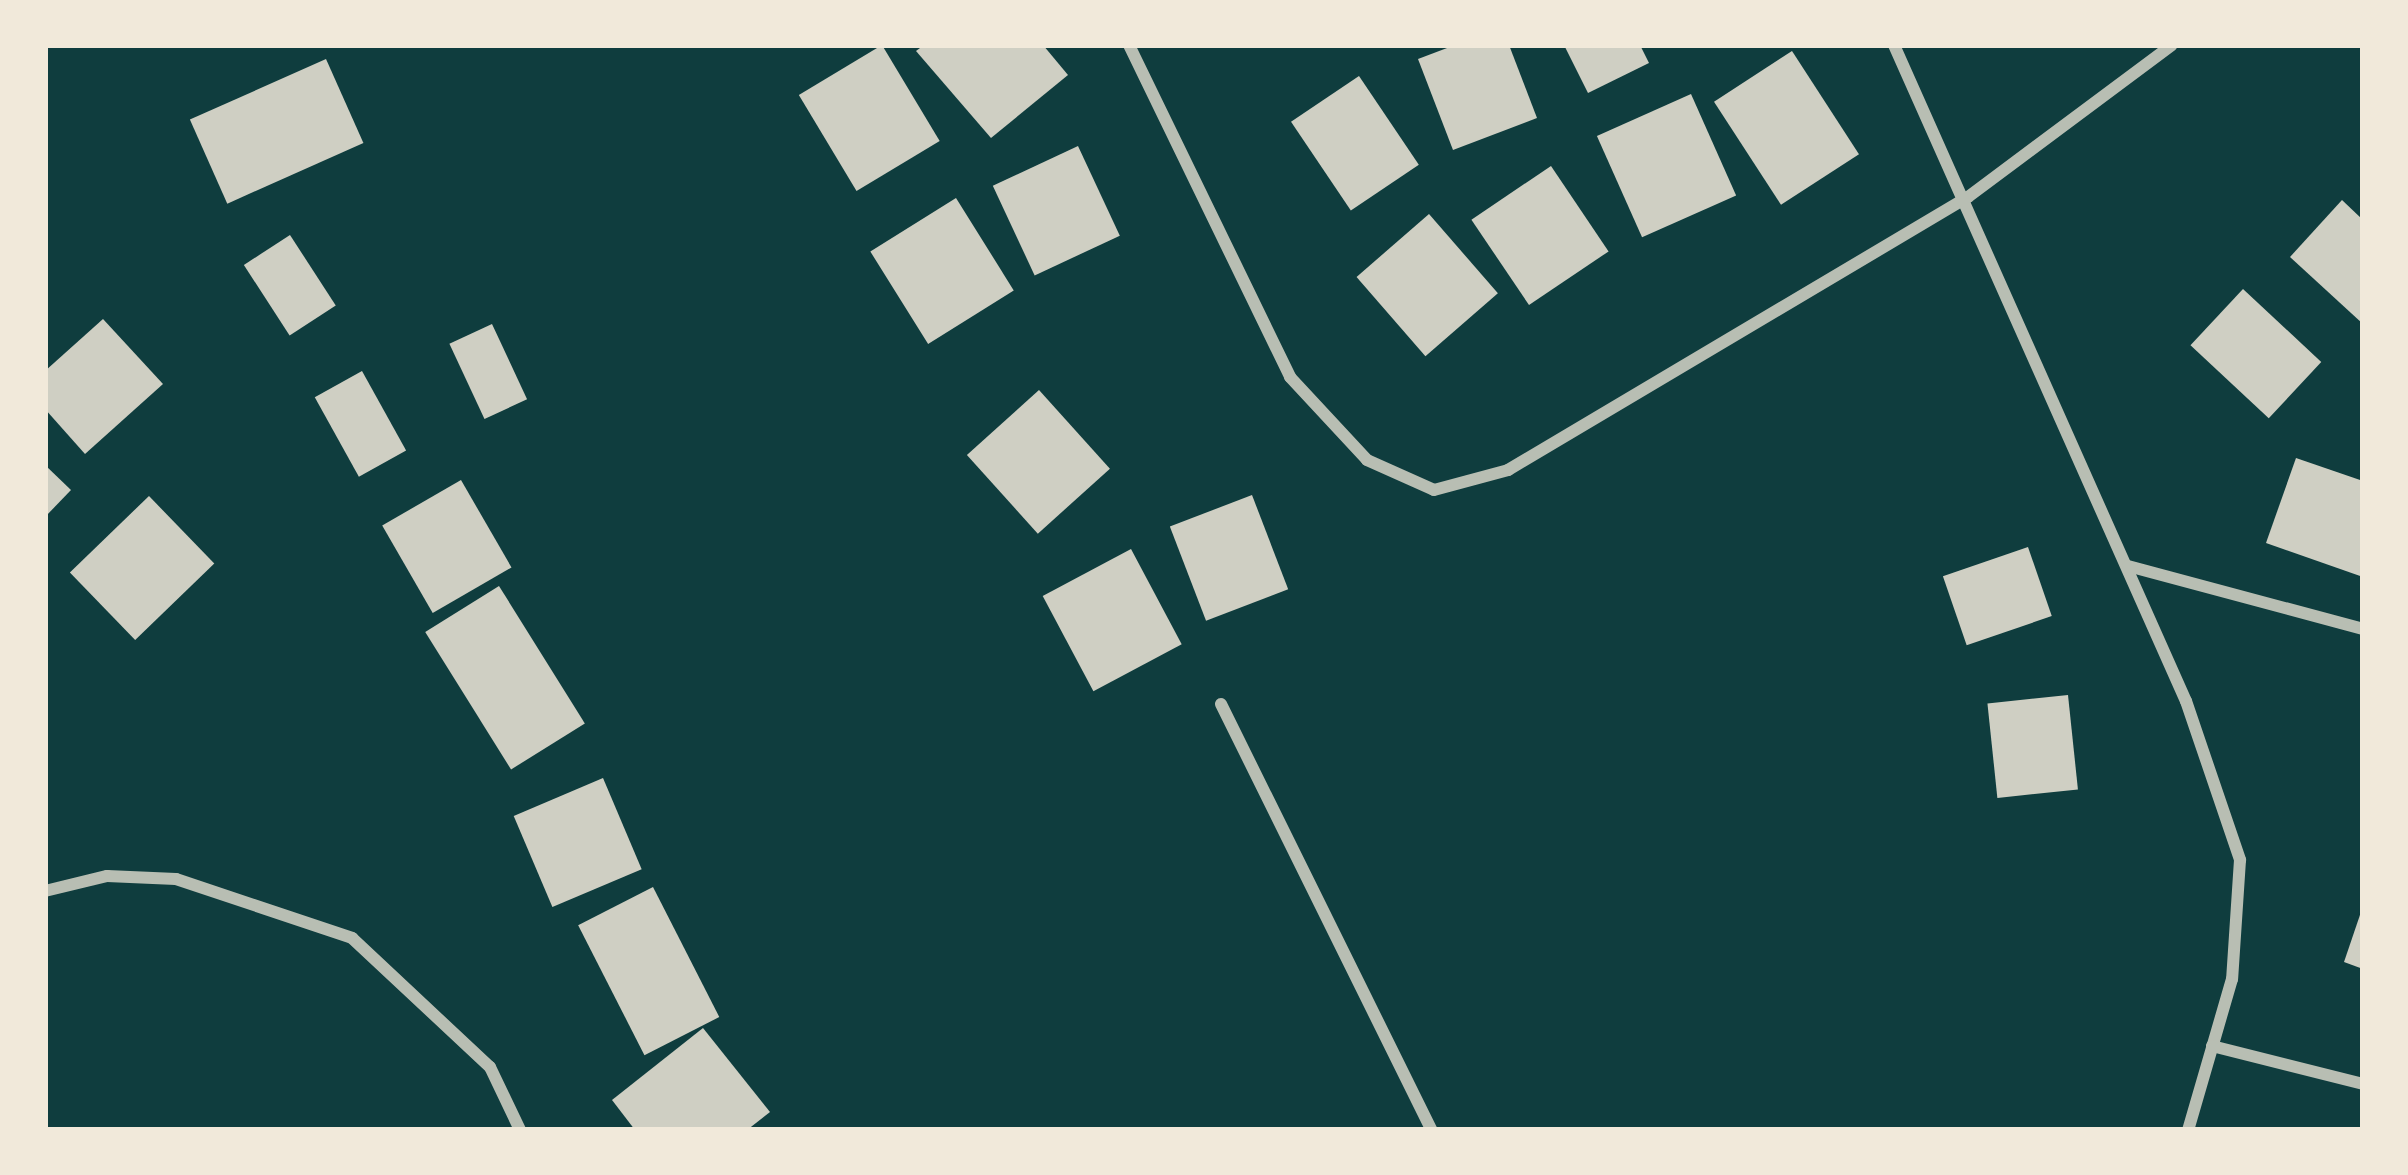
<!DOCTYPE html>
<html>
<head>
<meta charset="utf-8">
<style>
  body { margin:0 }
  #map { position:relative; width:2408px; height:1175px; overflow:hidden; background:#0f3d3e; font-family:"Work Sans",sans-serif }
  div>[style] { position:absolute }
  .building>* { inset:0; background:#cfcfc3; transform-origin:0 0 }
  .minor>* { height:12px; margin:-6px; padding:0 6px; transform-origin:6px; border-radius:6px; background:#b8beb3 }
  span { translate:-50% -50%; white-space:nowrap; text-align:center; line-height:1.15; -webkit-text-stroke:12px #f1e9da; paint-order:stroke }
  .frame { position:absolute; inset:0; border:48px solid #f1e9da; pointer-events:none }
</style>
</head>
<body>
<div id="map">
  <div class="building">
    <i style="left:882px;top:45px;width:112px;height:97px;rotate:59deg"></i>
    <i style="clip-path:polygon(924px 45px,1043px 45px,1068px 75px,991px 138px,916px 51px)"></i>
    <i style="clip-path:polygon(1455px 45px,1509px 45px,1537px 118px,1453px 150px,1418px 59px)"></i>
    <i style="clip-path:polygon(1564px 45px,1640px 45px,1649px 63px,1588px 93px)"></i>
    <i style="left:1792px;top:51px;width:123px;height:93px;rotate:57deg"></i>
    <i style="left:326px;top:59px;width:92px;height:149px;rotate:66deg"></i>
    <i style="left:1359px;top:76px;width:107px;height:82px;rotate:56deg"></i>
    <i style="left:1691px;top:94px;width:111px;height:103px;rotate:66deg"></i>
    <i style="left:1078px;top:146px;width:99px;height:94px;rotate:65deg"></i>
    <i style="left:1551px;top:166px;width:103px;height:96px;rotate:56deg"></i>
    <i style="left:956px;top:198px;width:109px;height:101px;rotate:58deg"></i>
    <i style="clip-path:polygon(2342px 200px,2363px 220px,2363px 324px,2290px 257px)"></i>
    <i style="left:1429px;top:214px;width:105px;height:96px;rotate:49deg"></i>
    <i style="left:290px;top:235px;width:84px;height:55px;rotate:57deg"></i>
    <i style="left:2243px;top:289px;width:107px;height:77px;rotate:43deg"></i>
    <i style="clip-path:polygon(103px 319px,163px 384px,85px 454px,45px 409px,45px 371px)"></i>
    <i style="left:492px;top:324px;width:83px;height:47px;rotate:65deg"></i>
    <i style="left:362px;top:371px;width:91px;height:54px;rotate:61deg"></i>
    <i style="left:1039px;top:390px;width:106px;height:97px;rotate:48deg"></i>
    <i style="clip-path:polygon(2296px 458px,2363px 481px,2363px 577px,2266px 543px)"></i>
    <i style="clip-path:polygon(45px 465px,71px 490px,45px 517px)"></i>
    <i style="left:461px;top:480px;width:101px;height:91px;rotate:60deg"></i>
    <i style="left:1252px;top:495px;width:101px;height:88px;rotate:69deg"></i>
    <i style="left:149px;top:496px;width:94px;height:110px;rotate:46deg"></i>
    <i style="left:2028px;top:547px;width:73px;height:90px;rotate:71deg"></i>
    <i style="left:1131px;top:549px;width:108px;height:100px;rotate:62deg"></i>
    <i style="left:499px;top:586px;width:162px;height:87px;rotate:58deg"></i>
    <i style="left:2068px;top:695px;width:95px;height:81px;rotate:84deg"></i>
    <i style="left:603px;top:778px;width:99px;height:97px;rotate:67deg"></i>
    <i style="left:653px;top:887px;width:146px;height:84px;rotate:63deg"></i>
    <i style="clip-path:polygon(2362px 909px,2363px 909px,2363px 969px,2344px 962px)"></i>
    <i style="clip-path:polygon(703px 1028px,770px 1112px,747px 1130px,635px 1130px,612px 1100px)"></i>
  </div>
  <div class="minor">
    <i style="left:1129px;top:45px;width:369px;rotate:64.1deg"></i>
    <i style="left:1290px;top:377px;width:113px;rotate:47.1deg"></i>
    <i style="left:1367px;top:460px;width:73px;rotate:24.1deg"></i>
    <i style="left:1434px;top:490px;width:77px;rotate:-15.1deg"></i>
    <i style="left:1508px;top:470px;width:535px;rotate:-30.69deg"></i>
    <i style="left:1968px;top:197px;width:254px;rotate:-36.7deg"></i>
    <i style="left:1894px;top:45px;width:718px;rotate:66.01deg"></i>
    <i style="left:2186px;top:701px;width:168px;rotate:71.2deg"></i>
    <i style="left:2240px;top:860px;width:119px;rotate:93.8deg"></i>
    <i style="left:2232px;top:979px;width:157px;rotate:106.2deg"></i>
    <i style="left:2128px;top:566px;width:243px;rotate:15deg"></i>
    <i style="left:1221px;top:704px;width:475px;rotate:63.7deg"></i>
    <i style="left:45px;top:891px;width:64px;rotate:-13.6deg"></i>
    <i style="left:107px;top:876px;width:69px;rotate:2.5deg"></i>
    <i style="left:176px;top:879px;width:186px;rotate:18.5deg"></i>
    <i style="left:352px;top:938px;width:189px;rotate:43.1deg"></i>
    <i style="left:490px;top:1067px;width:70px;rotate:64.5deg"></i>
    <i style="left:2212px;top:1046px;width:156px;rotate:14.1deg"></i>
  </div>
  <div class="frame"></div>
</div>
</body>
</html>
